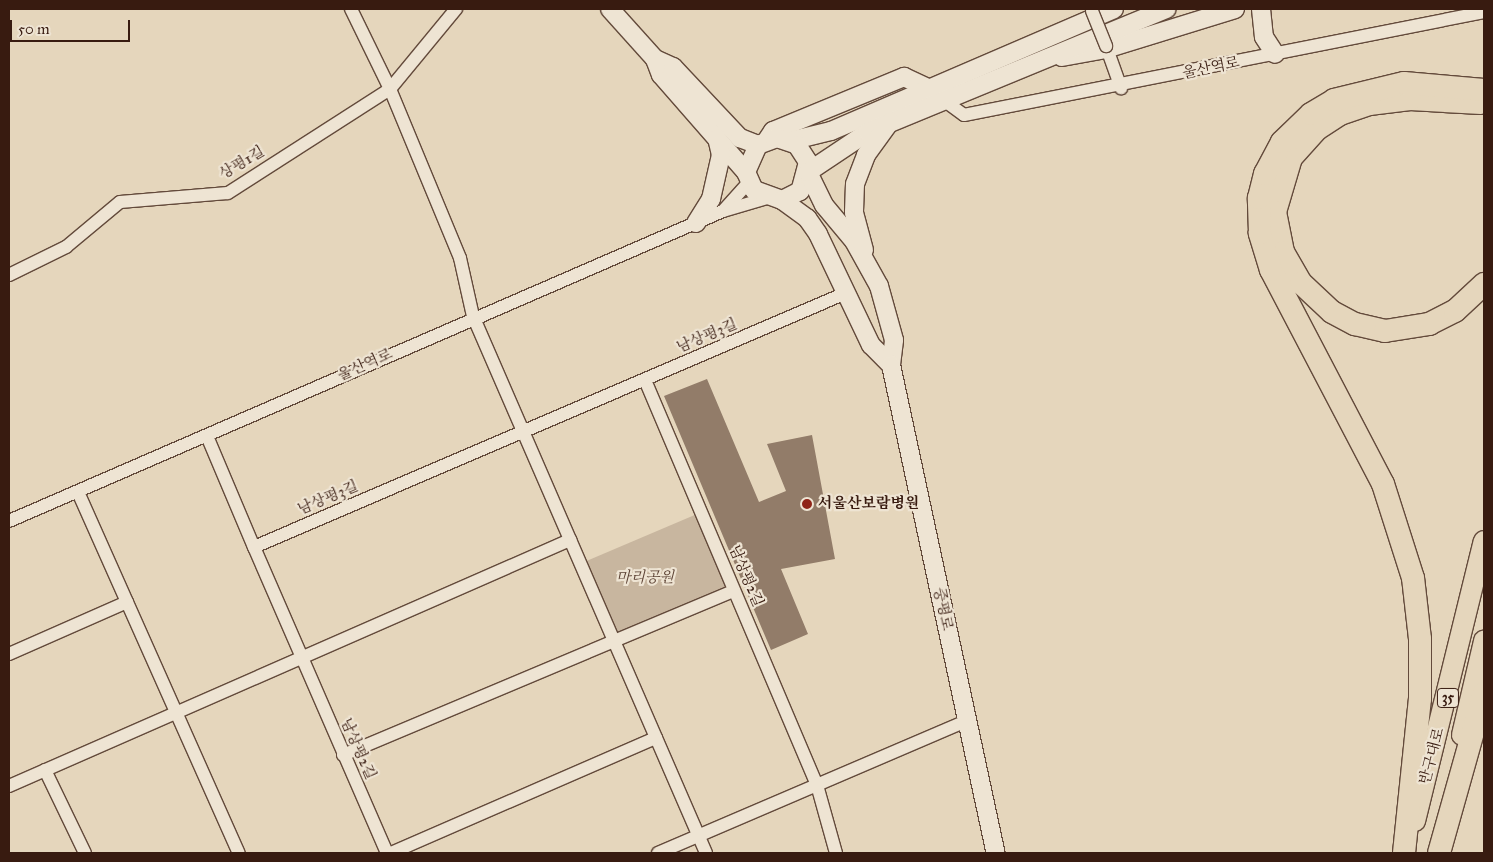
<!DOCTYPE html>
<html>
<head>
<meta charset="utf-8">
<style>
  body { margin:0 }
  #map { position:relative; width:1493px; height:862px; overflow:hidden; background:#e5d6bc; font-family:"IM FELL Great Primer","Noto Serif KR",serif }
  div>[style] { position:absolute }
  .green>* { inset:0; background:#c8b69f; transform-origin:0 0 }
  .building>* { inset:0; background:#927c69 }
  .roads { filter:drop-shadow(1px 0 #634a3b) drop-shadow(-1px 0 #634a3b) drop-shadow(0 1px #634a3b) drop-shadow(0 -1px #634a3b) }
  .street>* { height:12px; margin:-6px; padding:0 6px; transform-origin:6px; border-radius:6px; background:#eee4d3 }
  .secondary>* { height:18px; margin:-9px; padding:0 9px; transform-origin:9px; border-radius:9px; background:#eee4d3 }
  .primary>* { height:20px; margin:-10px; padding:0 10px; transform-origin:10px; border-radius:10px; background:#e5d6bc }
  .highway>* { height:22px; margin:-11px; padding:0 11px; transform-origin:11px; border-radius:11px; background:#e5d6bc }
  .bridges { filter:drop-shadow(1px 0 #634a3b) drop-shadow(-1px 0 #634a3b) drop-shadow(0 1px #634a3b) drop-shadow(0 -1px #634a3b) }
  .street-bridge>* { height:12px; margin:-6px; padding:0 6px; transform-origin:6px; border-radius:6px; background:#eee4d3 }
  .dots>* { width:14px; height:14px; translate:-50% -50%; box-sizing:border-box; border:2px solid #eee4d3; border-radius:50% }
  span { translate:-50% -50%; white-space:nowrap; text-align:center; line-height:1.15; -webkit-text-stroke:4.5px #eee4d3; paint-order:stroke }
  .shield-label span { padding:1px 4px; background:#eee4d3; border:1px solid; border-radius:4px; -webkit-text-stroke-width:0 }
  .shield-label { font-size:14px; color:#381b10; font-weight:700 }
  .street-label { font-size:15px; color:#381b10 }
  .poi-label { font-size:15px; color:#381b10; font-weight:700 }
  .left { translate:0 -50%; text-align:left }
  .park-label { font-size:15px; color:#5c4234; font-style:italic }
  .frame { position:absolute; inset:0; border:10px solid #381b10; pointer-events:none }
  .scale { position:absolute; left:10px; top:20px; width:120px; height:22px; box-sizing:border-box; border:2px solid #381b10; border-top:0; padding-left:6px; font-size:15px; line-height:18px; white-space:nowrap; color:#381b10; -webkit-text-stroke:4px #eee4d3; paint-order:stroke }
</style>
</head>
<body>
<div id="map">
  <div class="green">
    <i style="left:697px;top:514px;width:79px;height:122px;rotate:67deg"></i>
  </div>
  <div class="building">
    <i style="clip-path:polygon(707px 379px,759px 502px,786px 491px,767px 444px,812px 435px,835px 559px,781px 569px,808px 634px,771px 650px,664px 396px)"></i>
  </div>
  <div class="roads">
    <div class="street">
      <i style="left:351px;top:9px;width:89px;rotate:64deg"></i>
      <i style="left:390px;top:89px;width:183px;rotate:67.5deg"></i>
      <i style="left:460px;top:258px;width:59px;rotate:77.4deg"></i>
      <i style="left:473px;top:316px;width:585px;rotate:66.54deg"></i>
      <i style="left:1106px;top:46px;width:45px;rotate:70.3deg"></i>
      <i style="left:942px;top:99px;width:27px;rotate:36deg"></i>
      <i style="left:964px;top:115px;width:530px;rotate:-11.2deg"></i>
      <i style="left:749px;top:182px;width:39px;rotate:132deg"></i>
      <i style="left:723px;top:211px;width:46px;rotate:-16.5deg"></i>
      <i style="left:9px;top:275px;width:64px;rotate:-26.2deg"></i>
      <i style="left:66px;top:247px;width:70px;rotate:-39.8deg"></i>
      <i style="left:120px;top:202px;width:108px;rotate:-4.8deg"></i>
      <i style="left:228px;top:193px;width:193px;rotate:-32.7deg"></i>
      <i style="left:390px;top:89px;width:104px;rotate:-50.5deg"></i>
      <i style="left:645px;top:380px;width:440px;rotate:67deg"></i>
      <i style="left:817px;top:785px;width:71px;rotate:74.4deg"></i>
      <i style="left:207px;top:436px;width:121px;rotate:67.1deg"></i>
      <i style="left:78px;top:492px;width:395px;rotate:66deg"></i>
      <i style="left:9px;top:521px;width:778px;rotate:-23.47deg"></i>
      <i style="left:9px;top:654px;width:129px;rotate:-23.8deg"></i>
      <i style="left:343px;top:755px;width:424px;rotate:-22.8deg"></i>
      <i style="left:45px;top:770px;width:92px;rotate:64.3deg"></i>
      <i style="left:9px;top:786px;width:613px;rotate:-23.68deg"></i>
      <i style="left:387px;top:853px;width:334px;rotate:-113.5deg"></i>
      <i style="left:254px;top:547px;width:646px;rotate:-23.23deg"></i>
      <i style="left:391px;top:853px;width:289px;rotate:-23.5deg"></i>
      <i style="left:658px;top:853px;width:335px;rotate:-23.2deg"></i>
    </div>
    <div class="secondary">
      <i style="left:610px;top:9px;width:67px;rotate:48deg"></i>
      <i style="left:1261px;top:9px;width:28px;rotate:84deg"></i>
      <i style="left:1264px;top:37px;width:20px;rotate:57deg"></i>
      <i style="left:1062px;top:57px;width:45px;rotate:-10.3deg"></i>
      <i style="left:1106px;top:49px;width:135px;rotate:-17.2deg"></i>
      <i style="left:767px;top:140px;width:11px;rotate:-56deg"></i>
      <i style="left:773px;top:131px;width:142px;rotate:-22.4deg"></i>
      <i style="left:904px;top:77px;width:29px;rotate:25deg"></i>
      <i style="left:790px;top:141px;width:42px;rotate:-13.7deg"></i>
      <i style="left:831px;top:131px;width:308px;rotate:-23.3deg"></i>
      <i style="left:746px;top:172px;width:129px;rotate:-131.2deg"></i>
      <i style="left:661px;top:75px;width:17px;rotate:-111deg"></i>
      <i style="left:655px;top:59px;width:20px;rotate:24deg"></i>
      <i style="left:673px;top:67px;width:98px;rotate:46.7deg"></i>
      <i style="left:740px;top:138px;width:19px;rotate:21deg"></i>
      <i style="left:758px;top:145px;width:20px;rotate:-20deg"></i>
      <i style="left:777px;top:138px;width:21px;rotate:19deg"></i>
      <i style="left:797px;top:145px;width:20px;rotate:57deg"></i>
      <i style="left:808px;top:162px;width:30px;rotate:105deg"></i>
      <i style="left:800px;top:191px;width:20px;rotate:153deg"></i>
      <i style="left:782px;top:200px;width:30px;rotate:-160deg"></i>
      <i style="left:754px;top:190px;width:20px;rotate:-114deg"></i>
      <i style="left:746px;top:172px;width:30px;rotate:-66deg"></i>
      <i style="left:782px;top:200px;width:31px;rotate:36deg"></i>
      <i style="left:807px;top:218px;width:19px;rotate:55deg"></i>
      <i style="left:818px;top:234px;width:123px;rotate:64.5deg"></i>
      <i style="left:871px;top:345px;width:28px;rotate:45deg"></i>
      <i style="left:891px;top:365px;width:25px;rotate:-83deg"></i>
      <i style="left:894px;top:340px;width:56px;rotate:-105.5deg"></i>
      <i style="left:879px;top:286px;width:51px;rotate:-119.1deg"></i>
      <i style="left:854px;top:241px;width:47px;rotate:-129.8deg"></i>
      <i style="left:824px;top:205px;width:37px;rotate:-116deg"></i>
      <i style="left:808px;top:172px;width:72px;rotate:-33.7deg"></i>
      <i style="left:868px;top:132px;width:323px;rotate:-22.4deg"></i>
      <i style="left:696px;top:223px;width:28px;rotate:-58deg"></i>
      <i style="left:711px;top:199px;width:45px;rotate:-77.2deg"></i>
      <i style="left:721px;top:155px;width:17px;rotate:-103deg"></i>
      <i style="left:864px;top:250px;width:39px;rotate:-105deg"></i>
      <i style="left:854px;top:212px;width:28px;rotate:-88deg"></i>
      <i style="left:855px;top:184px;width:31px;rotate:-69deg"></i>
      <i style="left:866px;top:155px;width:41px;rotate:-54deg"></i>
      <i style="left:891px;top:365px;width:499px;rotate:77.9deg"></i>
    </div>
    <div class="primary">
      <i style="left:1462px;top:735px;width:97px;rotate:-76.8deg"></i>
      <i style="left:1415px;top:821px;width:288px;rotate:-76.2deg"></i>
    </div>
    <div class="highway">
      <i style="left:1481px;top:103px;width:71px;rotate:-176.8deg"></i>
      <i style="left:1410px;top:99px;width:41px;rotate:173deg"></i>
      <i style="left:1369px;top:104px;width:31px;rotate:161deg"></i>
      <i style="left:1340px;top:114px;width:27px;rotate:147deg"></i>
      <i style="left:1317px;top:129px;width:39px;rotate:132deg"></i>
      <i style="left:1291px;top:158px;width:56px;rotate:106.5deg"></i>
      <i style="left:1275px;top:212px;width:41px;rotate:78.7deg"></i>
      <i style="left:1283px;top:252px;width:36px;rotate:60deg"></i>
      <i style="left:1301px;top:283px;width:42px;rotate:43.1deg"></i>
      <i style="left:1332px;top:312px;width:26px;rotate:28deg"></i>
      <i style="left:1355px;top:324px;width:31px;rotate:13deg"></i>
      <i style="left:1385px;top:331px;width:45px;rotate:-9deg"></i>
      <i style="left:1429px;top:324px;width:29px;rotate:-27deg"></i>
      <i style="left:1455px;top:311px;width:40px;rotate:-43deg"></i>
      <i style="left:1404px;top:853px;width:155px;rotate:-84.1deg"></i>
      <i style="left:1420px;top:699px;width:60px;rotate:-90deg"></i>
      <i style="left:1420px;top:639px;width:61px;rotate:-96.5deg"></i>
      <i style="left:1413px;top:578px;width:99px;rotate:-107.7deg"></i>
      <i style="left:1383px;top:484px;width:242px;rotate:-117.6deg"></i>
      <i style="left:1271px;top:270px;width:39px;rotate:-107deg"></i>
      <i style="left:1260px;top:233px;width:35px;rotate:-92deg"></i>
      <i style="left:1259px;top:198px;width:25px;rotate:-76deg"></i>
      <i style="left:1265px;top:174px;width:36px;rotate:-62deg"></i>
      <i style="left:1282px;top:142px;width:40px;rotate:-44deg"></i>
      <i style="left:1311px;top:114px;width:27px;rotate:-31deg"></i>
      <i style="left:1334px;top:100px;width:72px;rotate:-13.7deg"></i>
      <i style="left:1404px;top:83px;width:80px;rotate:5deg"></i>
      <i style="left:1439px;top:853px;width:166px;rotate:-74.3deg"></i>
    </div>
  </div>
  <div class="bridges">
    <div class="street-bridge">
      <i style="left:1092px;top:11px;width:38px;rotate:68deg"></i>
    </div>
  </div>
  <div class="dots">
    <i style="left:807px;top:504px;background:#8f2418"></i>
  </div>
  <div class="shield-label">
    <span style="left:1448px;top:698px">35</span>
  </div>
  <div class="street-label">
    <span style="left:1211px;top:68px;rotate:-12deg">울산역로</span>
    <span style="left:242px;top:163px;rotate:-31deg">상평1길</span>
    <span style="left:707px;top:336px;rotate:-23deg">남상평3길</span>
    <span style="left:365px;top:365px;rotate:-24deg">울산역로</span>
    <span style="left:328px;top:498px;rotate:-23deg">남상평3길</span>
    <span style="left:746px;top:576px;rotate:67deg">남상평2길</span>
    <span style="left:943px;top:609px;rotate:78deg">중평로</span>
    <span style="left:358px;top:749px;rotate:66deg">남상평2길</span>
    <span style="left:1432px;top:756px;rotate:-75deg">반구대로</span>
  </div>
  <div class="poi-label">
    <span class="left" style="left:818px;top:504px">서울산보람병원</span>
  </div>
  <div class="park-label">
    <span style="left:645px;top:578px">마리공원</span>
  </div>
  <div class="frame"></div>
  <div class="scale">50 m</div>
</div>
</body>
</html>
